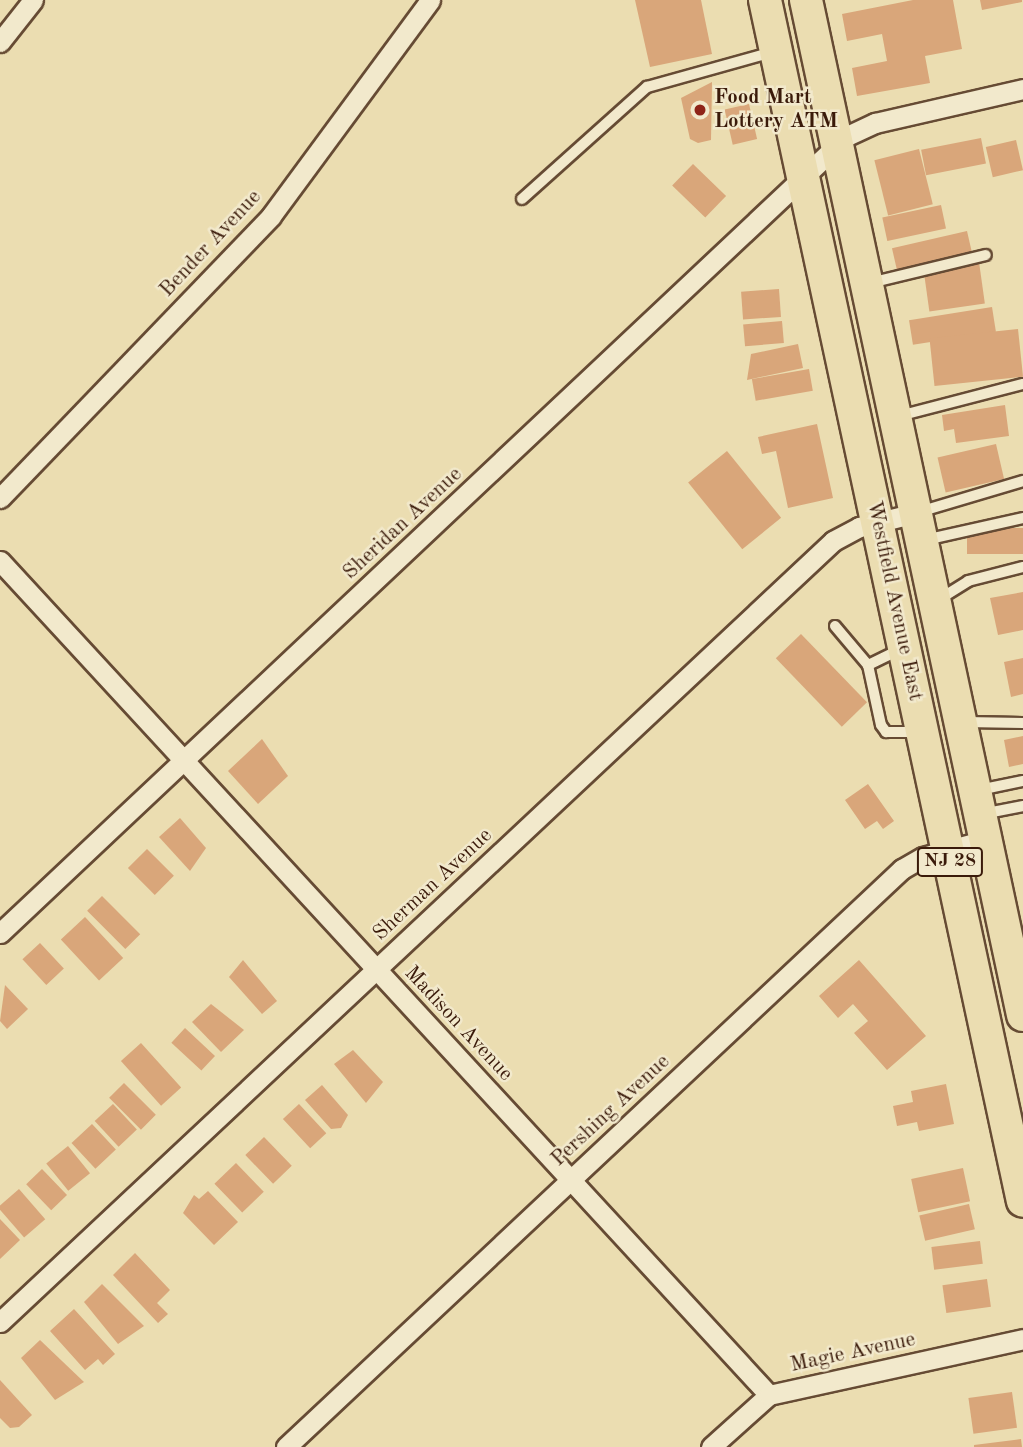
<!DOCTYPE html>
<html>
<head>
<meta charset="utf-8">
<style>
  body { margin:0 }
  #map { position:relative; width:1023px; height:1447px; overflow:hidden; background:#ebddb1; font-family:"Old Standard TT",serif }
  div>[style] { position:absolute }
  .building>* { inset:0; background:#d9a67a; transform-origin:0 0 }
  .roads { filter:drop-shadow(2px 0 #664b34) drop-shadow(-2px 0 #664b34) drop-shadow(0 2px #664b34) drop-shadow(0 -2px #664b34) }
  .lane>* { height:10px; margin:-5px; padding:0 5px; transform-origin:5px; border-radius:5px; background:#f2e9cc }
  .street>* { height:19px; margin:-9.5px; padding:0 9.5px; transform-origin:9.5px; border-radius:9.5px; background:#f2e9cc }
  .primary>* { height:32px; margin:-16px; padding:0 16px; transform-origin:16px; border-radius:16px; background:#ebddb1 }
  .dots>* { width:19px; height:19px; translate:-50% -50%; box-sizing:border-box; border:4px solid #f2e9cc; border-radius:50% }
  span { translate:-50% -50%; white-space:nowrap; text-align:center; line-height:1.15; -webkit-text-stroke:5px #f2e9cc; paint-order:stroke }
  .shield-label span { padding:2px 5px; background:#f2e9cc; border:2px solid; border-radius:5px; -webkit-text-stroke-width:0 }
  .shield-label { font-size:19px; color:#3a1a0a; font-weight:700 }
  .poi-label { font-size:21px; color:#3a1a0a; font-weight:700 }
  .left { translate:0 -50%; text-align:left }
  .street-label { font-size:21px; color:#3a1a0a }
</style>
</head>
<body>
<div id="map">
  <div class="building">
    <i style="clip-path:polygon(635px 0,701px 0,712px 54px,650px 67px)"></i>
    <i style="clip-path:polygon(913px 0,953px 0,962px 49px,925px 56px,930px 83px,857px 96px,852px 68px,887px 61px,882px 34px,847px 41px,842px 14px)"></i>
    <i style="clip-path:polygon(980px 0,1022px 0,1022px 2px,982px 10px)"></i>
    <i style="clip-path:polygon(712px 82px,711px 140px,698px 143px,690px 139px,681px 98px)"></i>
    <i style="left:749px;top:104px;width:36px;height:25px;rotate:77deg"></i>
    <i style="left:981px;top:138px;width:26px;height:61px;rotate:79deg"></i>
    <i style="left:1016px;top:140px;width:31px;height:31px;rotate:77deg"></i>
    <i style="left:919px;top:149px;width:57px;height:46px;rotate:76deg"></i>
    <i style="left:693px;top:164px;width:46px;height:30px;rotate:44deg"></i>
    <i style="left:941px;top:205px;width:24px;height:60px;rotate:78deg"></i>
    <i style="left:967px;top:231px;width:22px;height:77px;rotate:77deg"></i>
    <i style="left:979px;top:262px;width:42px;height:56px;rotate:82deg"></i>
    <i style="left:779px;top:289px;width:28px;height:38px;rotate:86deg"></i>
    <i style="left:992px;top:307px;width:25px;height:84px;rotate:81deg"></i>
    <i style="left:782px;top:321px;width:22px;height:39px;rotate:85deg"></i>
    <i style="left:1018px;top:329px;width:48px;height:89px;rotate:84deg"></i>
    <i style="clip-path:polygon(798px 344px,803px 368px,747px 380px,751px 354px)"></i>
    <i style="left:809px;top:369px;width:22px;height:58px;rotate:80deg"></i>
    <i style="clip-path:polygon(1005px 405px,1009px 436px,956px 443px,954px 429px,944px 431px,942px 415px)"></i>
    <i style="clip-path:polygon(817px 424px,833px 498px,788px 508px,776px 451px,762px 454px,758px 437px)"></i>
    <i style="left:996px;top:444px;width:36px;height:60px;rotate:77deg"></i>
    <i style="left:727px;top:451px;width:86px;height:50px;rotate:51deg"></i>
    <i style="left:1023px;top:528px;width:26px;height:56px;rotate:90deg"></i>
    <i style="clip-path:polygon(1023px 592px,1023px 630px,998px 635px,990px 598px)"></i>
    <i style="left:801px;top:634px;width:95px;height:35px;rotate:46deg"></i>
    <i style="clip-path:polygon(1023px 658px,1023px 694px,1011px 697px,1004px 662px)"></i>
    <i style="clip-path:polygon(1023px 736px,1023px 764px,1009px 767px,1004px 740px)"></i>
    <i style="clip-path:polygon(262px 739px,288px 776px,258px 804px,228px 771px)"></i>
    <i style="clip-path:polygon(868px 784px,894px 821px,883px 829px,877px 821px,865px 829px,845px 800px)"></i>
    <i style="clip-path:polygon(180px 818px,206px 848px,190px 871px,159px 837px)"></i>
    <i style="left:147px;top:849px;width:38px;height:27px;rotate:45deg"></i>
    <i style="left:102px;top:896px;width:54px;height:21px;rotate:45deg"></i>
    <i style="left:85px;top:917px;width:56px;height:33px;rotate:47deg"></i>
    <i style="left:40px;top:943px;width:35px;height:24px;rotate:47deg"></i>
    <i style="clip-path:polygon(243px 960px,277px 1001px,262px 1014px,229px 977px)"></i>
    <i style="clip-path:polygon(859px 960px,926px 1036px,887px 1070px,854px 1033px,868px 1021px,853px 1004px,838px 1018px,819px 996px)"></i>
    <i style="clip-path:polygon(5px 985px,28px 1009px,7px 1029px,0 1021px)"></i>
    <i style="clip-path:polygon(211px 1004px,244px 1030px,221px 1052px,192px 1022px)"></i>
    <i style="left:185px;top:1028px;width:41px;height:20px;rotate:43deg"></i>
    <i style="left:141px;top:1043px;width:60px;height:27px;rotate:48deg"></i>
    <i style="clip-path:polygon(353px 1050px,383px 1082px,366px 1103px,334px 1064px)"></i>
    <i style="left:124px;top:1083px;width:45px;height:21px;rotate:45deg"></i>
    <i style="clip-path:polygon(946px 1084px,954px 1124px,919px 1131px,917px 1122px,897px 1126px,893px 1106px,913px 1102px,911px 1091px)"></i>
    <i style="clip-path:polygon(322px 1085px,348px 1115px,341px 1128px,331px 1129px,305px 1100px)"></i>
    <i style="left:113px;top:1104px;width:35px;height:25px;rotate:47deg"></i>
    <i style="left:299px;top:1104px;width:40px;height:22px;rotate:47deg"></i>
    <i style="left:92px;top:1124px;width:35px;height:28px;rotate:47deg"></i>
    <i style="left:264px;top:1137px;width:40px;height:26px;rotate:46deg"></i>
    <i style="left:68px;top:1146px;width:35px;height:28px;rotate:51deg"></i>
    <i style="left:236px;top:1163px;width:40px;height:30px;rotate:46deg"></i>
    <i style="left:963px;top:1168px;width:34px;height:53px;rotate:78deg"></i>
    <i style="left:42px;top:1169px;width:36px;height:22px;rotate:46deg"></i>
    <i style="left:19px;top:1189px;width:40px;height:28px;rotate:49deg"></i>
    <i style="clip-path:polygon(208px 1191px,238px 1222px,214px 1245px,183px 1213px,194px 1195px,199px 1199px)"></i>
    <i style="left:969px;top:1204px;width:26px;height:51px;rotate:77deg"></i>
    <i style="clip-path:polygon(0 1219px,20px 1240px,0 1259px)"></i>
    <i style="left:980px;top:1241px;width:23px;height:49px;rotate:83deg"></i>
    <i style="clip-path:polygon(135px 1253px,170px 1290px,157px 1303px,168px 1314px,158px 1323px,113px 1275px)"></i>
    <i style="left:987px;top:1279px;width:28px;height:45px;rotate:82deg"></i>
    <i style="clip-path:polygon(102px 1284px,144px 1326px,118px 1344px,84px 1302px)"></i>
    <i style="clip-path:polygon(74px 1309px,115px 1354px,103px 1365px,98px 1359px,85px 1370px,50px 1331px)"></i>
    <i style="clip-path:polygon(40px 1340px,84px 1382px,55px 1400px,21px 1358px)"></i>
    <i style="clip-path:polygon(0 1380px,32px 1415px,19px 1427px,10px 1428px,0 1418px)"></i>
    <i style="left:1012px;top:1392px;width:36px;height:44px;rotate:82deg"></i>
    <i style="clip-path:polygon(1021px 1439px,1022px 1447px,974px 1447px,974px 1445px)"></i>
  </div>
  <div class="roads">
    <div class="lane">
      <i style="left:522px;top:199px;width:168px;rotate:-41.9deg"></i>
      <i style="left:647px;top:87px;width:130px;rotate:-15.6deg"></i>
      <i style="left:870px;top:283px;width:119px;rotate:-13.6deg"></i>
      <i style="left:899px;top:416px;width:128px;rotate:-14.5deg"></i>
      <i style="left:919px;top:512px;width:109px;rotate:-16.6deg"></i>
      <i style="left:925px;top:540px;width:100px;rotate:-12.7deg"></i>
      <i style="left:938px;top:600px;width:36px;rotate:-32deg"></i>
      <i style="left:968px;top:581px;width:57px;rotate:-14.3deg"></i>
      <i style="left:835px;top:626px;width:51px;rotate:49.8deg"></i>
      <i style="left:901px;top:649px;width:37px;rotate:154deg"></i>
      <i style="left:868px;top:665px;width:61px;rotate:77.8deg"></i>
      <i style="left:881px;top:725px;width:9px;rotate:54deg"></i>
      <i style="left:886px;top:732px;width:32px"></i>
      <i style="left:965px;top:722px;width:58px;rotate:1deg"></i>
      <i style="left:979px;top:790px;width:45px;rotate:-11.6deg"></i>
      <i style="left:982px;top:814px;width:42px;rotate:-11deg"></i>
    </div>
    <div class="street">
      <i style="left:0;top:42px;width:53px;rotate:-51.8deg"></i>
      <i style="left:0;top:498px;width:391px;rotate:-46.1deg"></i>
      <i style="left:271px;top:216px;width:268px;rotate:-53.6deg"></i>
      <i style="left:0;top:561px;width:1134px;rotate:47.32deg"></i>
      <i style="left:0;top:933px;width:1163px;rotate:-43.26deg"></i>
      <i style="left:847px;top:136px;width:31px;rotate:-25deg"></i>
      <i style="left:875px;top:123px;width:152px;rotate:-12.9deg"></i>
      <i style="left:0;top:1322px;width:1142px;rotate:-43.15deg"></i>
      <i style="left:833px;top:541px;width:30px;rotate:-28deg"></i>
      <i style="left:859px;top:527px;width:58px;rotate:-14deg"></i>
      <i style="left:286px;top:1447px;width:845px;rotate:-43.18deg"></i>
      <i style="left:902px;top:869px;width:24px;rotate:-30deg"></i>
      <i style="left:923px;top:857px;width:64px;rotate:-15.3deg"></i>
      <i style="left:711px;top:1447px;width:78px;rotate:-41.9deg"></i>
      <i style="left:769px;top:1395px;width:260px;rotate:-12.4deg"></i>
    </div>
    <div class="primary">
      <i style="left:765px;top:0;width:1228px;rotate:77.88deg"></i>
      <i style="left:806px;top:0;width:1038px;rotate:77.93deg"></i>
    </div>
  </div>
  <div class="dots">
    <i style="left:700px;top:110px;background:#8f2418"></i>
  </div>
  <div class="shield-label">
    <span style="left:950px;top:862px">NJ 28</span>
  </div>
  <div class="poi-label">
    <span class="left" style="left:714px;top:110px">Food Mart<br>Lottery ATM</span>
  </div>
  <div class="street-label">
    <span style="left:211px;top:244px;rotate:-47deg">Bender Avenue</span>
    <span style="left:403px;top:524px;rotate:-43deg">Sheridan Avenue</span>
    <span style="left:894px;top:601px;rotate:78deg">Westfield Avenue East</span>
    <span style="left:433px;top:885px;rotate:-43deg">Sherman Avenue</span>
    <span style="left:458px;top:1024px;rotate:47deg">Madison Avenue</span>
    <span style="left:611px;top:1111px;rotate:-43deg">Pershing Avenue</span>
    <span style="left:853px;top:1353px;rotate:-12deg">Magie Avenue</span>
  </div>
</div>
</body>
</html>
